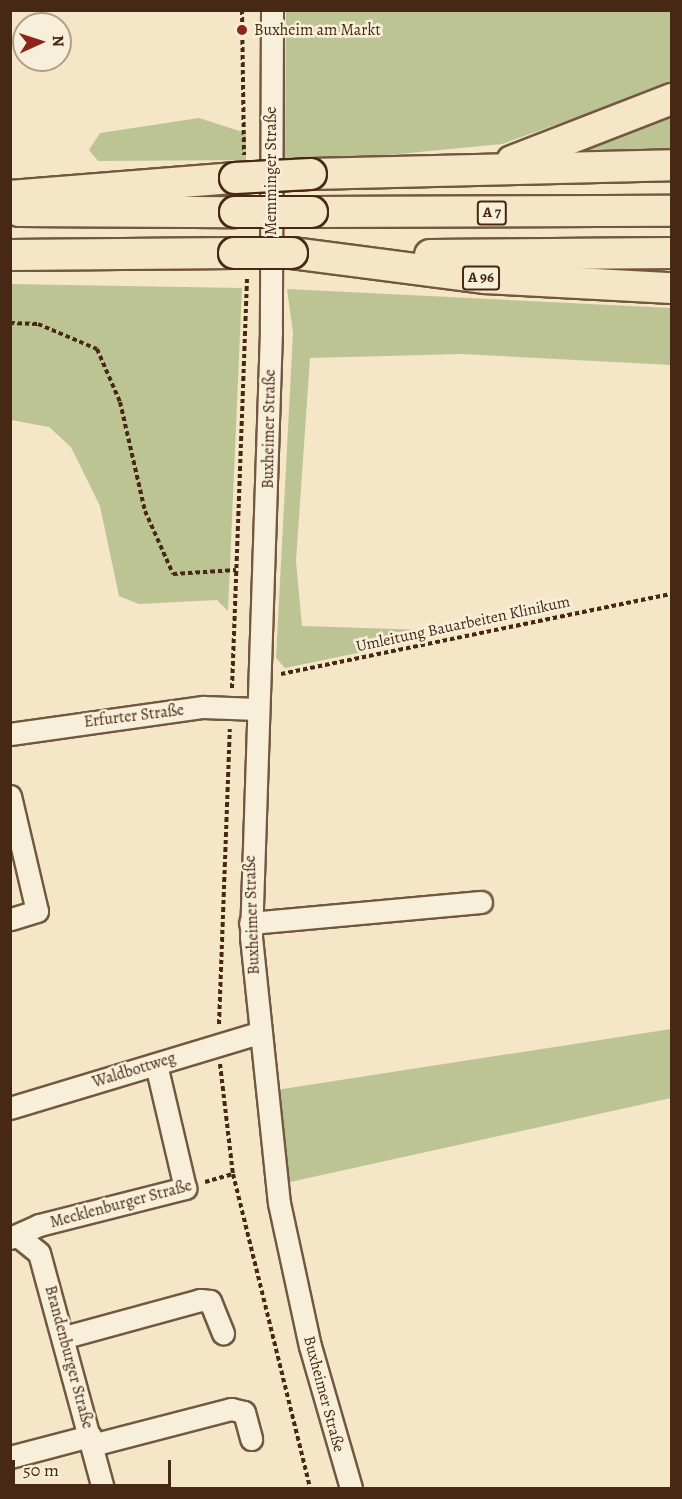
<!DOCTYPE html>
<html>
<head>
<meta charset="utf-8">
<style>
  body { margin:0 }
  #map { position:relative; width:682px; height:1499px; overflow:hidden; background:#f4e6c6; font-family:Alegreya,serif }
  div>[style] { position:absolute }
  .green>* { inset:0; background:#bcc494 }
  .path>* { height:4px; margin-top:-2px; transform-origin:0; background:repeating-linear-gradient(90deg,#472814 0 4.5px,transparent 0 7.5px) }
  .roads { filter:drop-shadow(2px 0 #725840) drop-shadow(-2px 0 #725840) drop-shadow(0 2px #725840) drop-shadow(0 -2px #725840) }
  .minor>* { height:21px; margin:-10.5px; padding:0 10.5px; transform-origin:10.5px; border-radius:10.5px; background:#f8efda }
  .highway>* { height:30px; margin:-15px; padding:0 15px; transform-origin:15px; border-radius:15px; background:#f4e6c6 }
  .bridges { filter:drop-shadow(2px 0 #472814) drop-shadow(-2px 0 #472814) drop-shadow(0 2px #472814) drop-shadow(0 -2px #472814) }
  .highway-bridge>* { height:30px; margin:-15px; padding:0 15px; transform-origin:15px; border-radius:15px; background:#f4e6c6 }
  .dots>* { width:16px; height:16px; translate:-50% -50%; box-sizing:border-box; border:3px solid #f8efda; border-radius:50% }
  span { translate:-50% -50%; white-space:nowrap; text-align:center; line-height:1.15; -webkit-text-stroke:5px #f8efda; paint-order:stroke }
  .shield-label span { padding:2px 4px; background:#f8efda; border:2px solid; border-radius:4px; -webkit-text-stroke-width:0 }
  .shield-label { font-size:15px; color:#472814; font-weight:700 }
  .poi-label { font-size:16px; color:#472814 }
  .left { translate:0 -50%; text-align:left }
  .street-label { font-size:16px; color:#472814 }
  .frame { position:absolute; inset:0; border:12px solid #472814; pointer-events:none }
  .north { position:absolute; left:12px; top:12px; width:60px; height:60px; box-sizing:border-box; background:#f8efda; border:2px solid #b19f8b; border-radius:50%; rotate:87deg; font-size:16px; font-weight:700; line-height:24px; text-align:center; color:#472814 }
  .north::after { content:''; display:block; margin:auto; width:21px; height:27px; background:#8f2418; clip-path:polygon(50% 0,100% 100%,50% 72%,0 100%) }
  .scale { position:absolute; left:12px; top:1460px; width:159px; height:27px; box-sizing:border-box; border:3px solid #472814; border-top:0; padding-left:8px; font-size:18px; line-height:21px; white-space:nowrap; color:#472814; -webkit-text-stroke:4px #f8efda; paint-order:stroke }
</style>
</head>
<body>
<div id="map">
  <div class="green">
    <i style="clip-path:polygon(286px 11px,671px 11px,671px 84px,502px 144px,285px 165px)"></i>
    <i style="clip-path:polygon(671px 112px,671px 155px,575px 156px,574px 149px)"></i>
    <i style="clip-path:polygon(199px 118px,246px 133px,246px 160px,98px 161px,89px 150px,100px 133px)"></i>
    <i style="clip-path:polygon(11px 284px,242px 288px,228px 611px,217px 600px,139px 604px,119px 596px,100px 506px,71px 447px,49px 427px,11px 420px)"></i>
    <i style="clip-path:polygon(287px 289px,671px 308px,671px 365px,461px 354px,310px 358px,296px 561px,302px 626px,427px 630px,420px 640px,285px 668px,276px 658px,293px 333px)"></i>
    <i style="clip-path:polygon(671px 1029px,671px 1098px,290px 1182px,276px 1090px)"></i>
  </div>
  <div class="path">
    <i style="left:242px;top:10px;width:145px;rotate:89.2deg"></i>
    <i style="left:10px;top:323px;width:28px;rotate:2deg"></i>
    <i style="left:38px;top:324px;width:64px;rotate:23deg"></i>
    <i style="left:97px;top:349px;width:58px;rotate:66.5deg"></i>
    <i style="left:120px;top:402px;width:112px;rotate:77.1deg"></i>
    <i style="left:145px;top:511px;width:69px;rotate:66deg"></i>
    <i style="left:173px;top:574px;width:63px;rotate:-3.6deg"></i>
    <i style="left:281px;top:674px;width:399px;rotate:-11.6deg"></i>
    <i style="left:232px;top:688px;width:412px;rotate:-87.9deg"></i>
    <i style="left:219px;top:1024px;width:295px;rotate:-87.9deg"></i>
    <i style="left:220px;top:1064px;width:111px;rotate:83.3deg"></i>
    <i style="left:233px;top:1174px;width:323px;rotate:76.2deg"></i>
    <i style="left:205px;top:1182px;width:29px;rotate:-16deg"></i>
  </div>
  <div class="roads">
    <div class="minor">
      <i style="left:272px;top:10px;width:321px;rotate:90.2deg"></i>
      <i style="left:271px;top:331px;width:606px;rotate:91.89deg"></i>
      <i style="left:251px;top:937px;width:267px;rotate:84deg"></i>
      <i style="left:279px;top:1203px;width:146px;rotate:77.8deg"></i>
      <i style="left:310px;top:1346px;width:148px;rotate:73.9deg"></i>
      <i style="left:10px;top:734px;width:195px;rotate:-8deg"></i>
      <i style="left:203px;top:707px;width:55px;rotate:2.1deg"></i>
      <i style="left:10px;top:796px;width:118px;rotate:76.8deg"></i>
      <i style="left:37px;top:911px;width:28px;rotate:163deg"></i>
      <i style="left:250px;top:923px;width:232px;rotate:-5.2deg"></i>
      <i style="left:10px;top:1108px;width:259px;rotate:-16.8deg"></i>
      <i style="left:18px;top:1236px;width:27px;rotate:39deg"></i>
      <i style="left:39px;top:1253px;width:244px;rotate:74.8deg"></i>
      <i style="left:10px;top:1238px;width:32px;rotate:-24deg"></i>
      <i style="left:39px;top:1225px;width:151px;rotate:-14.2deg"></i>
      <i style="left:185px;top:1188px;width:127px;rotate:-103.2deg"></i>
      <i style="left:65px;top:1337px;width:140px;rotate:-15.3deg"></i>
      <i style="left:200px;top:1300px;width:10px;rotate:6deg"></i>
      <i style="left:210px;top:1301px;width:35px;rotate:68deg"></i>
      <i style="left:92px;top:1445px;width:144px;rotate:-14.5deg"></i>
      <i style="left:231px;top:1409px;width:13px;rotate:13deg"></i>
      <i style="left:244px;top:1412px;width:28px;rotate:75deg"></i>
      <i style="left:10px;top:1457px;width:83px;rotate:-14.7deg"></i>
    </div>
    <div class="highway">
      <i style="left:512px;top:161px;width:172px;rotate:-21.2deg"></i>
      <i style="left:311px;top:174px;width:361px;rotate:-1.4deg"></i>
      <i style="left:10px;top:196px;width:226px;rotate:-4.6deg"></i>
      <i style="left:19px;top:211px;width:216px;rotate:0.3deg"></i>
      <i style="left:312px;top:212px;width:360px;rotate:-0.2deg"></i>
      <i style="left:292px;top:253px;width:195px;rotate:7.4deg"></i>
      <i style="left:485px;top:278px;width:187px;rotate:3.1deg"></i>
      <i style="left:10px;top:255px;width:224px;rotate:-0.5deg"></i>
      <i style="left:430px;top:255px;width:242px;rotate:-0.5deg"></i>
    </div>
  </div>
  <div class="bridges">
    <div class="highway-bridge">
      <i style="left:235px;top:178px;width:76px;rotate:-3deg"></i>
      <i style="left:235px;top:212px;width:77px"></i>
      <i style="left:234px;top:253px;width:58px"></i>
    </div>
  </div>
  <div class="dots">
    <i style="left:242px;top:30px;background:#8f2418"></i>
  </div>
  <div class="shield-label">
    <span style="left:492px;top:213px">A 7</span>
    <span style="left:481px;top:278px">A 96</span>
  </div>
  <div class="poi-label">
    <span class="left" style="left:254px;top:30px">Buxheim am Markt</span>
  </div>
  <div class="street-label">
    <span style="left:271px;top:171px;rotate:-90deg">Memminger Straße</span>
    <span style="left:269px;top:429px;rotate:-89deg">Buxheimer Straße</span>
    <span style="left:463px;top:624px;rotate:-12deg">Umleitung Bauarbeiten Klinikum</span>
    <span style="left:134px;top:716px;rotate:-7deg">Erfurter Straße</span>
    <span style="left:252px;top:915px;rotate:-92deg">Buxheimer Straße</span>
    <span style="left:134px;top:1070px;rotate:-17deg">Waldbottweg</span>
    <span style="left:121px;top:1204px;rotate:-15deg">Mecklenburger Straße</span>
    <span style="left:69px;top:1357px;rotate:75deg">Brandenburger Straße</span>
    <span style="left:324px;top:1394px;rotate:75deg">Buxheimer Straße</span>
  </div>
  <div class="frame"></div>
  <div class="north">N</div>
  <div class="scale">50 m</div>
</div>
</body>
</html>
